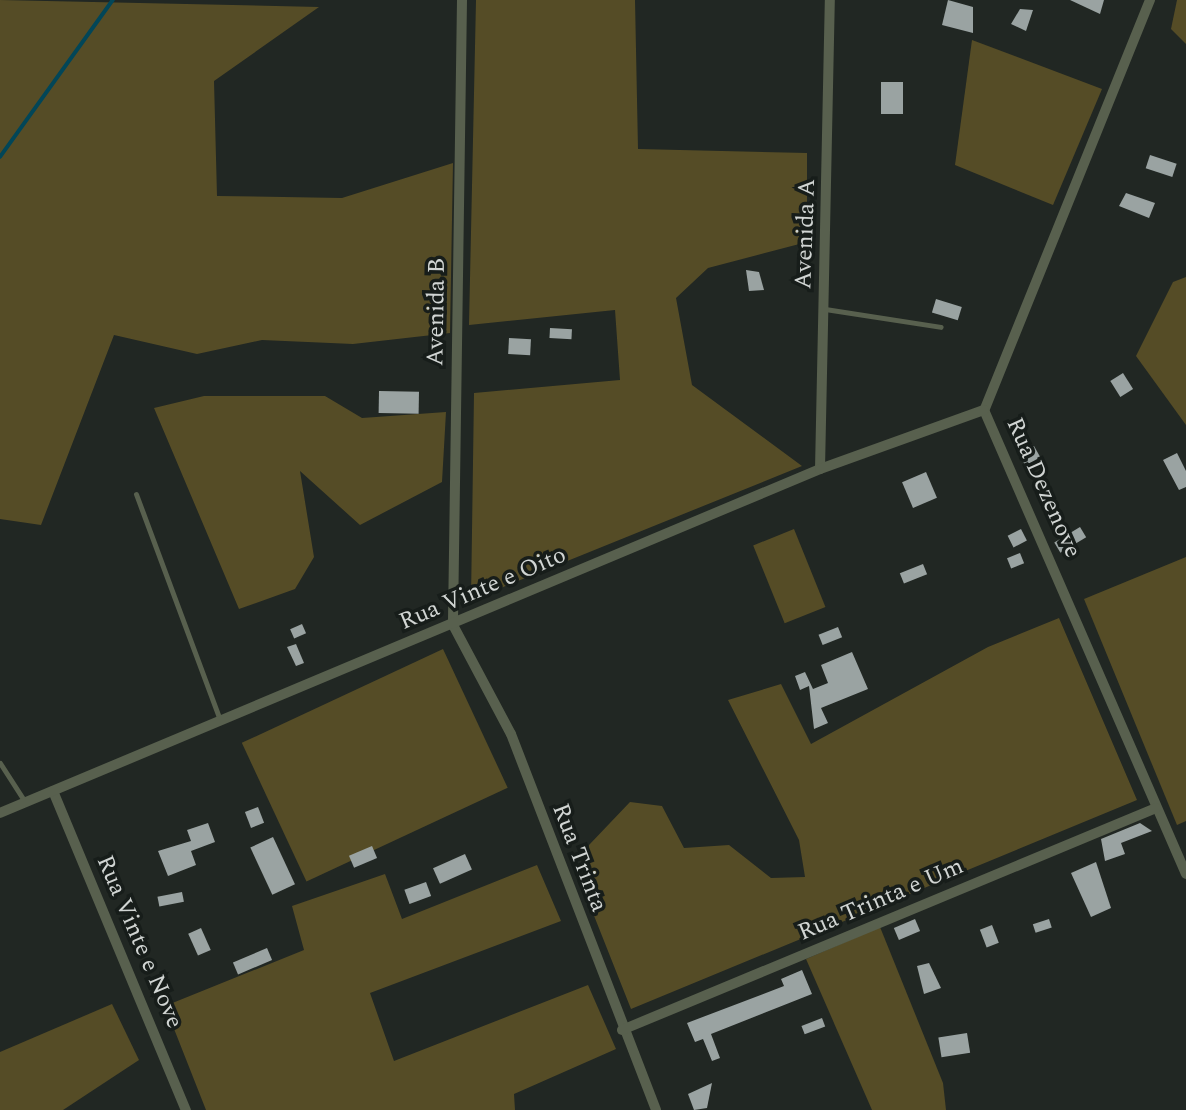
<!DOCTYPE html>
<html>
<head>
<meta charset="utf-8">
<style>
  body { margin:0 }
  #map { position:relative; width:1186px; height:1110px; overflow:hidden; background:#212723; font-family:Spectral,serif }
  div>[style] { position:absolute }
  .green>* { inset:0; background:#554c26; transform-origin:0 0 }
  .stream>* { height:3.5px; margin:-1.75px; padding:0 1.75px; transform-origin:1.75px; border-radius:1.75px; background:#024658 }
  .building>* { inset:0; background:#9aa3a2; transform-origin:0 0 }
  .service>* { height:5px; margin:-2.5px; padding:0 2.5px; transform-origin:2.5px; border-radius:2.5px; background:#58604e }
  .minor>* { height:10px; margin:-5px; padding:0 5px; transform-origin:5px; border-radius:5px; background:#58604e }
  span { translate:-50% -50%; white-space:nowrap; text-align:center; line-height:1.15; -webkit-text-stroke:7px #171d1a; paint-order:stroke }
  .street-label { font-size:24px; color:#d1d5d3 }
</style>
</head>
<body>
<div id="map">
  <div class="green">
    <i style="clip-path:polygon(0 0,319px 7px,214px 81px,217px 196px,342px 198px,453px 163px,450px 333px,353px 344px,262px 340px,197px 354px,114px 335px,41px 525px,0 519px)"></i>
    <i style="clip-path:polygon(476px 0,635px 0,638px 149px,807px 153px,807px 242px,708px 268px,676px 298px,692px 385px,802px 466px,471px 600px,474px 393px,620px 380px,615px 310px,469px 325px)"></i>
    <i style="clip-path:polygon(1177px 0,1186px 0,1186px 44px,1171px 29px)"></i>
    <i style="clip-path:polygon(972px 40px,1102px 89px,1053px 205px,955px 165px)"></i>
    <i style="clip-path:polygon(1186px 277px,1186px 425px,1136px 356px,1173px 282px)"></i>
    <i style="clip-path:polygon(204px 396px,325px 396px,362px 418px,446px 412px,442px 482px,360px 525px,300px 471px,314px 557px,295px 589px,239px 609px,154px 408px)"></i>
    <i style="left:794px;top:529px;width:84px;height:44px;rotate:68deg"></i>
    <i style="clip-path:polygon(1186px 557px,1186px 821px,1177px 825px,1084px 599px)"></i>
    <i style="clip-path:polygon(1059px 618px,1137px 800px,631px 1009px,585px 893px,589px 845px,630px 802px,662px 806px,684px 848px,729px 845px,771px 878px,805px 877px,799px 840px,728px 700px,781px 684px,811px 744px,988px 647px)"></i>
    <i style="left:443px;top:649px;width:153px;height:222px;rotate:65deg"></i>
    <i style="clip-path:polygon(537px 865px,561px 921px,370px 993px,394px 1061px,588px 985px,616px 1049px,514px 1094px,515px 1110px,206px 1110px,165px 1006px,304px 950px,292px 906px,385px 874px,402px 919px)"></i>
    <i style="clip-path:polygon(880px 927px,943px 1083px,946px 1110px,872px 1110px,806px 959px)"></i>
    <i style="clip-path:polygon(112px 1004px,139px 1060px,63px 1110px,0 1110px,0 1052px)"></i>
  </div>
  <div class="stream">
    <i style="left:0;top:157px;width:193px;rotate:-54.3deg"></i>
  </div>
  <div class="building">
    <i style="clip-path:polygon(948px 0,973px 7px,973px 33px,942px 25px)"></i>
    <i style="clip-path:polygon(1070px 0,1104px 0,1100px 14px)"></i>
    <i style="clip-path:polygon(1020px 9px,1033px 10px,1026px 31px,1011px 24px)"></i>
    <i style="left:903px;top:82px;width:32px;height:22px;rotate:90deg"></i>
    <i style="left:1150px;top:155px;width:28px;height:14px;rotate:18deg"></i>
    <i style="clip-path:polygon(1126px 193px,1155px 203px,1149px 218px,1119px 206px)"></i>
    <i style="clip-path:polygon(746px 270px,759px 272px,764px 290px,749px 291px)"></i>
    <i style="left:936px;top:299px;width:27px;height:14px;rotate:17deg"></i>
    <i style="left:550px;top:328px;width:22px;height:10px;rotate:3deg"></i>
    <i style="left:509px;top:338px;width:22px;height:16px;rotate:3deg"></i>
    <i style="left:1123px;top:373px;width:19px;height:15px;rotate:58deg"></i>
    <i style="left:379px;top:391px;width:40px;height:22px;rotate:1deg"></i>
    <i style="left:1034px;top:446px;width:13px;height:17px;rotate:61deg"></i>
    <i style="clip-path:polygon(1177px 453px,1186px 471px,1186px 487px,1179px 490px,1163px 460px)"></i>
    <i style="left:926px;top:472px;width:28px;height:26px;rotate:67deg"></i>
    <i style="left:1080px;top:527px;width:12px;height:30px;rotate:59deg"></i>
    <i style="left:1021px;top:529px;width:13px;height:15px;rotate:63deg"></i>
    <i style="left:1020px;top:553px;width:11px;height:14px;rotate:68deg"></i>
    <i style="left:923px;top:564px;width:11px;height:25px;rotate:68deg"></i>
    <i style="left:302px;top:624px;width:10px;height:13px;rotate:66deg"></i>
    <i style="left:838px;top:627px;width:11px;height:21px;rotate:68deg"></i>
    <i style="clip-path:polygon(296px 644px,304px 663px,296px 666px,287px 647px)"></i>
    <i style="clip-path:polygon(852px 652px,868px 689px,821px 708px,828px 723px,814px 729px,809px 686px,800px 690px,795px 676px,805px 672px,813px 689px,828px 683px,821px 665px)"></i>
    <i style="left:258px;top:807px;width:17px;height:14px;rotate:69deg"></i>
    <i style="clip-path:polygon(208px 823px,215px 842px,191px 851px,196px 865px,168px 876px,158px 851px,191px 841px,187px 830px)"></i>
    <i style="clip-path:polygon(1140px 823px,1152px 831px,1121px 843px,1125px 854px,1105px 861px,1101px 839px)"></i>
    <i style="left:273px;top:837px;width:52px;height:25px;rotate:65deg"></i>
    <i style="left:372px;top:846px;width:13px;height:25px;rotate:67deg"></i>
    <i style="left:465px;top:854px;width:17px;height:35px;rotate:66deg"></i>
    <i style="clip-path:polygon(1096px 862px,1111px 908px,1091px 917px,1071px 873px)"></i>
    <i style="left:426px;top:882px;width:15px;height:23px;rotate:70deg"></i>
    <i style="left:182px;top:892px;width:10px;height:25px;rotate:79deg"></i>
    <i style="left:915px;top:919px;width:13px;height:23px;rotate:67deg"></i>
    <i style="left:1049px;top:919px;width:9px;height:17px;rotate:72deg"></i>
    <i style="left:992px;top:925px;width:19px;height:13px;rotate:69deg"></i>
    <i style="left:201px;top:928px;width:24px;height:14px;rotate:66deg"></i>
    <i style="left:267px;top:948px;width:13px;height:37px;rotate:67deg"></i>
    <i style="clip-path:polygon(929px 963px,941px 988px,924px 994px,917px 966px)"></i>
    <i style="clip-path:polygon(802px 970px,812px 994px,711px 1034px,720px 1058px,712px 1061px,703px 1039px,695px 1042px,687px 1023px,784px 986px,781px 979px)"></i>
    <i style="left:822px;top:1018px;width:9px;height:22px;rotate:69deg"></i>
    <i style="left:967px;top:1033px;width:20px;height:29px;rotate:81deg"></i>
    <i style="clip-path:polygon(712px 1083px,707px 1108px,694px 1110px,688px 1094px)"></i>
  </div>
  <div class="service">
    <i style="left:825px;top:309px;width:117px;rotate:8.8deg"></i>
    <i style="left:136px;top:494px;width:243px;rotate:69.6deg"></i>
    <i style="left:0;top:763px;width:46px;rotate:57.3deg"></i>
  </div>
  <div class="minor">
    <i style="left:462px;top:0;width:625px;rotate:90.83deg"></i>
    <i style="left:453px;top:625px;width:123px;rotate:62deg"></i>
    <i style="left:511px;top:734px;width:403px;rotate:68.9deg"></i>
    <i style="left:1150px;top:0;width:442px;rotate:112deg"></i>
    <i style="left:984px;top:410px;width:506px;rotate:66.47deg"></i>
    <i style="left:820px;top:469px;width:469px;rotate:-88.8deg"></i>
    <i style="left:53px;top:791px;width:346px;rotate:67.4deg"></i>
    <i style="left:0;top:813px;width:889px;rotate:-22.76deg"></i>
    <i style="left:820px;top:469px;width:174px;rotate:-19.8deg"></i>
    <i style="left:622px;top:1030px;width:578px;rotate:-22.57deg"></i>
  </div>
  <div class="street-label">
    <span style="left:806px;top:234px;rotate:-88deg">Avenida A</span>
    <span style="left:437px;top:312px;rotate:-89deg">Avenida B</span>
    <span style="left:1043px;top:488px;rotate:66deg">Rua Dezenove</span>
    <span style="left:483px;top:589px;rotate:-23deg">Rua Vinte e Oito</span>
    <span style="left:579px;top:858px;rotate:69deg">Rua Trinta</span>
    <span style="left:881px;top:900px;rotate:-23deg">Rua Trinta e Um</span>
    <span style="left:139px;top:942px;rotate:67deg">Rua Vinte e Nove</span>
  </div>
</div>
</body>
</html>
